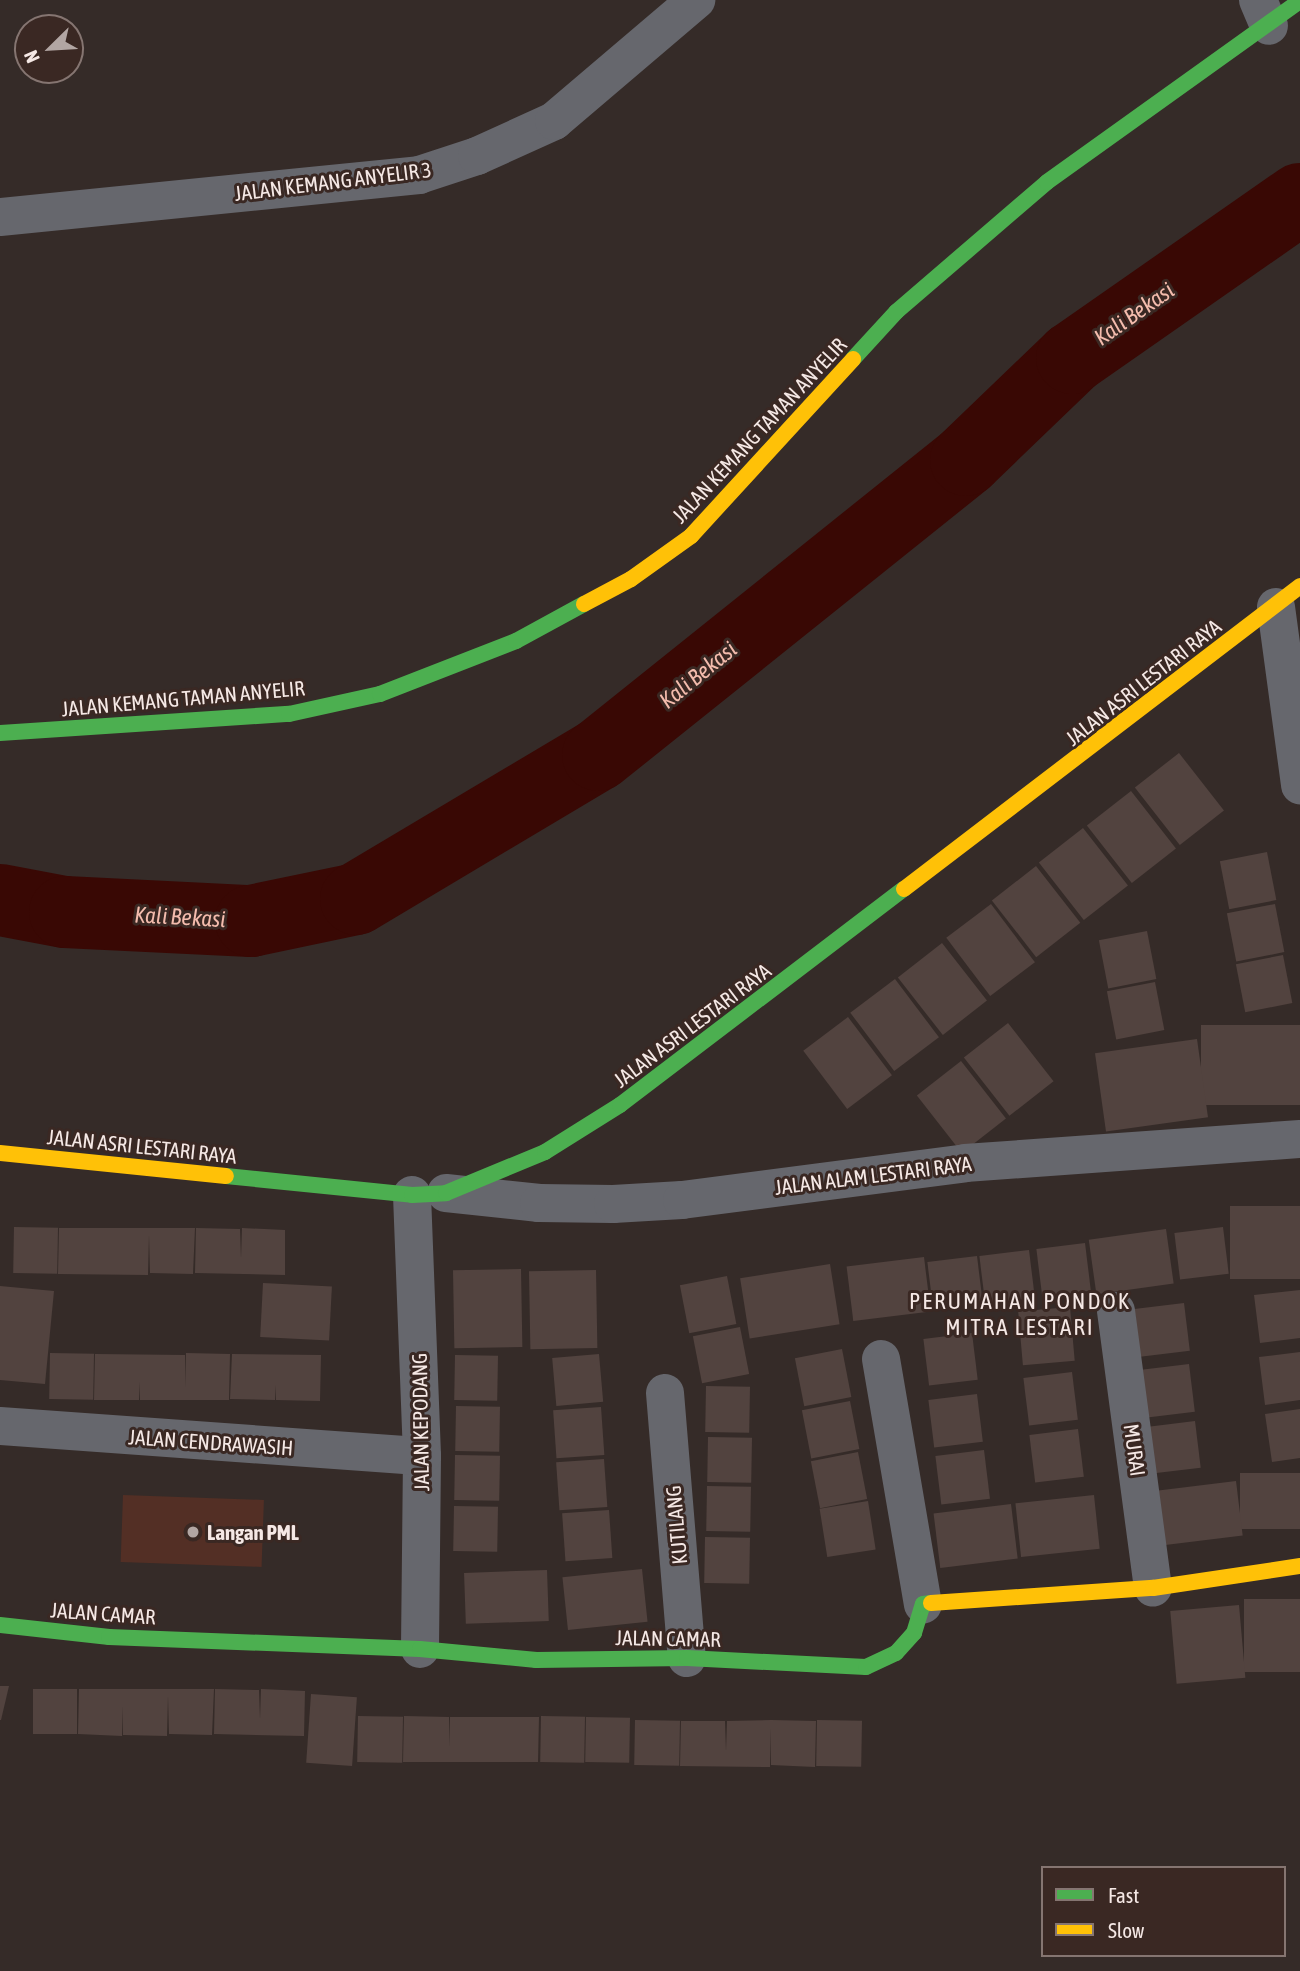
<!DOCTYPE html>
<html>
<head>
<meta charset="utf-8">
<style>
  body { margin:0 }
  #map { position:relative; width:1300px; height:1971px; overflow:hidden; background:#352b28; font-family:"Asap Condensed",sans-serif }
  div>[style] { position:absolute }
  .green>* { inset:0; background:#532f25; transform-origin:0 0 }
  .river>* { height:72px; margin:-36px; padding:0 36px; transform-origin:36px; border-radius:36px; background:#390804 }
  .building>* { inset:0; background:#52433f; transform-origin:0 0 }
  .street>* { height:38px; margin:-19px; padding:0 19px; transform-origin:19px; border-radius:19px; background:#66676d }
  .fast>* { height:16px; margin:-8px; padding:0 8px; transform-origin:8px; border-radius:8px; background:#4caf50 }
  .slow>* { height:16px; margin:-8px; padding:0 8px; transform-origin:8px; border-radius:8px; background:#ffc107 }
  .dots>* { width:19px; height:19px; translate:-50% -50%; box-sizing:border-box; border:4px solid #3a2823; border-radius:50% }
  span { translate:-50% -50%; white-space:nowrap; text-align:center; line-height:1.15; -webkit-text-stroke:6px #3a2823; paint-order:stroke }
  .street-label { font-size:21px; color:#f5e8e5 }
  .poi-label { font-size:21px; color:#f5e8e5; font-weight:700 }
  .left { translate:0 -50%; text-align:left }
  .water-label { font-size:23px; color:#f4bcad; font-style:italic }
  .neighbourhood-label { font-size:23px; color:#f5e8e5; letter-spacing:2px }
  .legend { position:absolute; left:1041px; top:1866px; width:245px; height:91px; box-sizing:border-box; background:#3a2823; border:2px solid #857571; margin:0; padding:9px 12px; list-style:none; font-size:21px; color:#f5e8e5 }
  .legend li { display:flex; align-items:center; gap:14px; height:35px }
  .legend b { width:35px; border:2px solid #857571 }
  .north { position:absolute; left:14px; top:14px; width:70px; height:70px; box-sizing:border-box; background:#3a2823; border:2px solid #857571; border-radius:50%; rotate:246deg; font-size:19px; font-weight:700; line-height:28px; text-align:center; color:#f5e8e5 }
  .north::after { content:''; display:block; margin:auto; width:24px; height:32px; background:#b2a6a3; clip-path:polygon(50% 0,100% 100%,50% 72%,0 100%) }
</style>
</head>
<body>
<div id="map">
  <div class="green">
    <i style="left:123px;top:1495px;width:141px;height:67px;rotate:2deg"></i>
  </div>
  <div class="river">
    <i style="left:0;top:900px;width:66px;rotate:10.5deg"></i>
    <i style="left:65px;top:912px;width:186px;rotate:2.8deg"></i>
    <i style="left:251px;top:921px;width:107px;rotate:-11.8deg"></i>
    <i style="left:356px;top:899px;width:282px;rotate:-30.8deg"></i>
    <i style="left:598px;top:755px;width:472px;rotate:-38.7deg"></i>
    <i style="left:966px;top:460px;width:147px;rotate:-43.9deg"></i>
    <i style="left:1072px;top:358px;width:278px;rotate:-34.9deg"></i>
  </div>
  <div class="building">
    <i style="left:1179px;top:753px;width:73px;height:56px;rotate:52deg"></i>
    <i style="left:1131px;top:791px;width:73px;height:56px;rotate:52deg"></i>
    <i style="left:1083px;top:828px;width:73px;height:56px;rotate:52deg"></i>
    <i style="left:1267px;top:852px;width:49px;height:48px;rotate:79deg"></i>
    <i style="left:1036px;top:866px;width:72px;height:56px;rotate:52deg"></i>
    <i style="left:991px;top:904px;width:73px;height:56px;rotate:53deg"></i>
    <i style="left:1275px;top:904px;width:49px;height:49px;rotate:79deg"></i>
    <i style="left:1147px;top:931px;width:49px;height:49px;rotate:79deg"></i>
    <i style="left:942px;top:943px;width:73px;height:56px;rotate:52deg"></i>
    <i style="left:1283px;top:955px;width:49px;height:48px;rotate:79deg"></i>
    <i style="left:895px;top:979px;width:73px;height:56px;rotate:53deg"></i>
    <i style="left:1155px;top:982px;width:49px;height:49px;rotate:79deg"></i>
    <i style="left:848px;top:1017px;width:73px;height:56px;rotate:53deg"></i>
    <i style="left:1008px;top:1023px;width:74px;height:56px;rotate:52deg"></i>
    <i style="left:1300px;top:1025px;width:80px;height:99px;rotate:90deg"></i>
    <i style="left:1197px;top:1039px;width:79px;height:103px;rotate:82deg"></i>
    <i style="left:961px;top:1061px;width:73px;height:56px;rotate:52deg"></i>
    <i style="left:1300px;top:1206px;width:73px;height:70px;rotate:90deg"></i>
    <i style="left:14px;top:1227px;width:44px;height:46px;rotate:1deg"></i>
    <i style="left:1223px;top:1227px;width:47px;height:49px;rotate:83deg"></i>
    <i style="clip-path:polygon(59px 1228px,195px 1228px,193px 1274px,150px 1273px,149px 1235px,148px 1275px,58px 1274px)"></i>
    <i style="clip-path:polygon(196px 1228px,240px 1229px,241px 1258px,242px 1228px,285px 1230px,285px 1275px,195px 1273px)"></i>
    <i style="left:1166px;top:1229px;width:55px;height:78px;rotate:82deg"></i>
    <i style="left:1085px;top:1243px;width:48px;height:49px;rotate:83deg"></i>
    <i style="left:1029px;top:1250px;width:48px;height:50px;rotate:83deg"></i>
    <i style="left:977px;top:1256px;width:48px;height:50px;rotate:83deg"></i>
    <i style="left:924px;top:1257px;width:55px;height:78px;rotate:83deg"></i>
    <i style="left:830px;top:1264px;width:61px;height:91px;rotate:81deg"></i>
    <i style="left:521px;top:1269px;width:78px;height:68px;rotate:89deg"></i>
    <i style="left:596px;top:1270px;width:78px;height:67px;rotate:89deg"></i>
    <i style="left:727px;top:1276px;width:49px;height:48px;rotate:79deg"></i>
    <i style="left:263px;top:1283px;width:69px;height:54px;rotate:3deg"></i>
    <i style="clip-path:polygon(0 1286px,54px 1291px,45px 1384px,0 1380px)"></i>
    <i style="clip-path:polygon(1300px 1290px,1300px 1338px,1260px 1343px,1254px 1295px)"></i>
    <i style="left:1184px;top:1303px;width:48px;height:50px;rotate:83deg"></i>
    <i style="left:1070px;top:1307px;width:54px;height:52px;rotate:85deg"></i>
    <i style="left:740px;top:1327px;width:48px;height:48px;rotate:79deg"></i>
    <i style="left:972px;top:1333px;width:47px;height:49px;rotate:83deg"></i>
    <i style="left:842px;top:1349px;width:49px;height:48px;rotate:79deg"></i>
    <i style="clip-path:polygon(1300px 1352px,1300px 1400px,1265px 1405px,1259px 1357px)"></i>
    <i style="left:50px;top:1353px;width:44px;height:46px;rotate:1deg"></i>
    <i style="clip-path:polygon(186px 1353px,230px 1354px,229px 1400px,140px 1400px,139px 1382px,139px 1400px,94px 1400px,95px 1354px,185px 1355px,185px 1388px)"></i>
    <i style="clip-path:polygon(232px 1354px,321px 1355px,320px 1401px,276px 1400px,276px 1385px,275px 1400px,230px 1399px)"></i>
    <i style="left:599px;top:1354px;width:48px;height:47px;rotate:85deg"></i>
    <i style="left:455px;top:1355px;width:43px;height:45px;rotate:1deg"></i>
    <i style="left:1189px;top:1364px;width:48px;height:50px;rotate:83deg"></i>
    <i style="left:1072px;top:1372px;width:48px;height:49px;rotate:83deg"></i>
    <i style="left:706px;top:1386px;width:44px;height:46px;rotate:1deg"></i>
    <i style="left:977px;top:1394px;width:48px;height:49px;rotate:83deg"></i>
    <i style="left:850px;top:1401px;width:49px;height:49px;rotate:79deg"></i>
    <i style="left:456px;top:1406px;width:44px;height:45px;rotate:1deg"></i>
    <i style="left:601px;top:1407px;width:48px;height:48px;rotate:86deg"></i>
    <i style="clip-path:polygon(1300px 1409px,1300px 1458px,1272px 1462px,1265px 1414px)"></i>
    <i style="left:1195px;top:1421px;width:47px;height:49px;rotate:83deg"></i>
    <i style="left:1078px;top:1429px;width:48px;height:49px;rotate:83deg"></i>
    <i style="left:708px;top:1437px;width:44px;height:45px;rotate:1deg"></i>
    <i style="left:984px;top:1450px;width:49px;height:49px;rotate:83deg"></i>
    <i style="left:858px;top:1452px;width:48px;height:48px;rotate:79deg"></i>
    <i style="left:455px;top:1455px;width:45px;height:45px;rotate:1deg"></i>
    <i style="left:604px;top:1459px;width:48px;height:48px;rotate:86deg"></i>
    <i style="left:1300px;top:1473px;width:56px;height:60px;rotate:90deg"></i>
    <i style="left:1236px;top:1481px;width:55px;height:78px;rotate:83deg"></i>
    <i style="left:707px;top:1486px;width:44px;height:45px;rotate:1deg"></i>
    <i style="left:1094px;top:1495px;width:54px;height:79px;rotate:84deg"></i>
    <i style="left:868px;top:1501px;width:49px;height:49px;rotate:81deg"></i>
    <i style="left:1011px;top:1504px;width:55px;height:78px;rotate:83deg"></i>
    <i style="left:454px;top:1506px;width:44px;height:45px;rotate:1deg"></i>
    <i style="left:609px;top:1510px;width:48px;height:47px;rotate:86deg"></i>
    <i style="left:705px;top:1537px;width:45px;height:46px;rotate:1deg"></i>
    <i style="left:642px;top:1569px;width:53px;height:80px;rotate:84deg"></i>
    <i style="left:547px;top:1570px;width:51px;height:83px;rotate:88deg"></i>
    <i style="left:1300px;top:1599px;width:73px;height:56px;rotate:90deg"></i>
    <i style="left:1239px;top:1605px;width:73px;height:69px;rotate:85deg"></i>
    <i style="clip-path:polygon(0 1686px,9px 1686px,1px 1720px,0 1720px)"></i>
    <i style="left:33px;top:1689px;width:44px;height:45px"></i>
    <i style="clip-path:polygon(79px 1689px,214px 1689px,212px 1735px,169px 1734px,168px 1696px,167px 1736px,123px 1735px,123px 1706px,122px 1736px,78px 1734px)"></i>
    <i style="clip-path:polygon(215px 1689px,259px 1690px,260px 1719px,261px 1689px,305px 1691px,304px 1736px,214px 1734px)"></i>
    <i style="left:311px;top:1694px;width:46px;height:69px;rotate:4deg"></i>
    <i style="left:358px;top:1716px;width:45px;height:46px;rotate:1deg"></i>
    <i style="clip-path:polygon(404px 1716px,449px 1717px,449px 1747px,450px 1717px,539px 1717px,538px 1762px,403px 1762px)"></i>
    <i style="left:541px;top:1716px;width:44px;height:46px;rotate:1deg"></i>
    <i style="left:586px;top:1717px;width:44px;height:45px;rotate:1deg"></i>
    <i style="left:635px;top:1720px;width:45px;height:45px;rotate:1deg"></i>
    <i style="clip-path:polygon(771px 1720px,816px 1721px,815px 1767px,771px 1765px,770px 1728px,770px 1767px,680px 1766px,681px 1721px,725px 1721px,726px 1751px,727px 1721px)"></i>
    <i style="left:817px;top:1720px;width:45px;height:46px;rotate:1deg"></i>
  </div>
  <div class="street">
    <i style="left:1258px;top:0;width:28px;rotate:67deg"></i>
    <i style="left:0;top:217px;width:421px;rotate:-5.7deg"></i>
    <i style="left:419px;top:175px;width:61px;rotate:-18.1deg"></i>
    <i style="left:477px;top:156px;width:85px;rotate:-24.4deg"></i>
    <i style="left:554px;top:121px;width:187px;rotate:-40.4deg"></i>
    <i style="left:1276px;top:607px;width:180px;rotate:82.3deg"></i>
    <i style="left:446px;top:1193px;width:94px;rotate:6.1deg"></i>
    <i style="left:539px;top:1203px;width:74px;rotate:0.8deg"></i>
    <i style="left:613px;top:1204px;width:69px;rotate:-3.3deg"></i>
    <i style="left:682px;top:1200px;width:285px;rotate:-7.4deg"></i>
    <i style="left:965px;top:1163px;width:336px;rotate:-4.1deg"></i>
    <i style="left:412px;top:1195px;width:261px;rotate:87.8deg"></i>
    <i style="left:422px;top:1456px;width:193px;rotate:90.6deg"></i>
    <i style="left:1116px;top:1311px;width:279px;rotate:82.4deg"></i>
    <i style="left:881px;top:1359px;width:249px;rotate:80.3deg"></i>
    <i style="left:665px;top:1393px;width:266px;rotate:85.3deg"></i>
    <i style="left:0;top:1426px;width:423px;rotate:4.1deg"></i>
  </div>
  <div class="fast">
    <i style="left:853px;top:359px;width:64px;rotate:-47.5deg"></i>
    <i style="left:896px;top:312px;width:199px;rotate:-40.7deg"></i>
    <i style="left:1047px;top:182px;width:311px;rotate:-35.6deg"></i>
    <i style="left:0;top:733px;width:290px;rotate:-3.8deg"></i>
    <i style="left:289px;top:714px;width:93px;rotate:-12.4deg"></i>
    <i style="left:380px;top:694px;width:146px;rotate:-21.3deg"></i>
    <i style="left:516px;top:641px;width:77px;rotate:-28.6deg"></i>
    <i style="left:226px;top:1176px;width:187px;rotate:5.8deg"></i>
    <i style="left:412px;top:1195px;width:34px;rotate:-3deg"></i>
    <i style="left:446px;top:1193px;width:107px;rotate:-22.5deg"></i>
    <i style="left:545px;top:1152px;width:89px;rotate:-32.1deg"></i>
    <i style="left:620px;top:1105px;width:357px;rotate:-37.3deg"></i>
    <i style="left:0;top:1625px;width:110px;rotate:6.3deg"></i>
    <i style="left:109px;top:1637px;width:311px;rotate:2.2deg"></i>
    <i style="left:420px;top:1649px;width:117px;rotate:5.4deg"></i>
    <i style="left:536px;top:1660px;width:151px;rotate:-0.8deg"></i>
    <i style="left:687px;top:1658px;width:179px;rotate:2.9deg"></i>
    <i style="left:866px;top:1667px;width:33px;rotate:-25deg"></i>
    <i style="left:896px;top:1653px;width:27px;rotate:-48deg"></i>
    <i style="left:914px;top:1633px;width:30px;rotate:-73deg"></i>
    <i style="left:923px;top:1604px;width:8px;rotate:-7deg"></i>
  </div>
  <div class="slow">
    <i style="left:584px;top:604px;width:53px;rotate:-28deg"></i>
    <i style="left:631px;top:579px;width:74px;rotate:-35.6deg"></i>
    <i style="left:691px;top:536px;width:240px;rotate:-47.5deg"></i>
    <i style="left:904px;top:889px;width:499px;rotate:-37.4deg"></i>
    <i style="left:0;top:1153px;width:227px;rotate:5.8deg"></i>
    <i style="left:931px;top:1603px;width:223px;rotate:-3.9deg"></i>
    <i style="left:1153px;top:1588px;width:149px;rotate:-8.5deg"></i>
  </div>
  <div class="dots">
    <i style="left:193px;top:1532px;background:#b2a6a3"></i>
  </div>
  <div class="street-label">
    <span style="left:333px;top:181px;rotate:-7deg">JALAN KEMANG ANYELIR 3</span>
    <span style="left:759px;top:430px;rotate:-47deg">JALAN KEMANG TAMAN ANYELIR</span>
    <span style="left:1143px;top:682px;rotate:-38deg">JALAN ASRI LESTARI RAYA</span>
    <span style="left:183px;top:698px;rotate:-5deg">JALAN KEMANG TAMAN ANYELIR</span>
    <span style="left:692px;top:1025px;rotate:-37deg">JALAN ASRI LESTARI RAYA</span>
    <span style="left:142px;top:1146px;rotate:6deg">JALAN ASRI LESTARI RAYA</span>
    <span style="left:873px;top:1175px;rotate:-7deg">JALAN ALAM LESTARI RAYA</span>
    <span style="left:420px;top:1422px;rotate:-91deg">JALAN KEPODANG</span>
    <span style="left:211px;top:1442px;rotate:4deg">JALAN CENDRAWASIH</span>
    <span style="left:1135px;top:1450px;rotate:82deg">MURAI</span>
    <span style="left:676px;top:1525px;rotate:-95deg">KUTILANG</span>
    <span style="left:103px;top:1613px;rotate:4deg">JALAN CAMAR</span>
    <span style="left:668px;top:1638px;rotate:1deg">JALAN CAMAR</span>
  </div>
  <div class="poi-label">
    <span class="left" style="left:207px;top:1532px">Langan PML</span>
  </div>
  <div class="water-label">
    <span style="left:1134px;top:314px;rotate:-35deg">Kali Bekasi</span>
    <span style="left:698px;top:675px;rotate:-39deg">Kali Bekasi</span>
    <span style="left:180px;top:917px;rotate:3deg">Kali Bekasi</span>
  </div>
  <div class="neighbourhood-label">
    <span style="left:1020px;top:1314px">PERUMAHAN PONDOK<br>MITRA LESTARI</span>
  </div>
  <ul class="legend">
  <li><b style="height:9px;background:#4caf50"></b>Fast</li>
  <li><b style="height:9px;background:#ffc107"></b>Slow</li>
  </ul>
  <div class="north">N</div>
</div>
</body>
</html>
